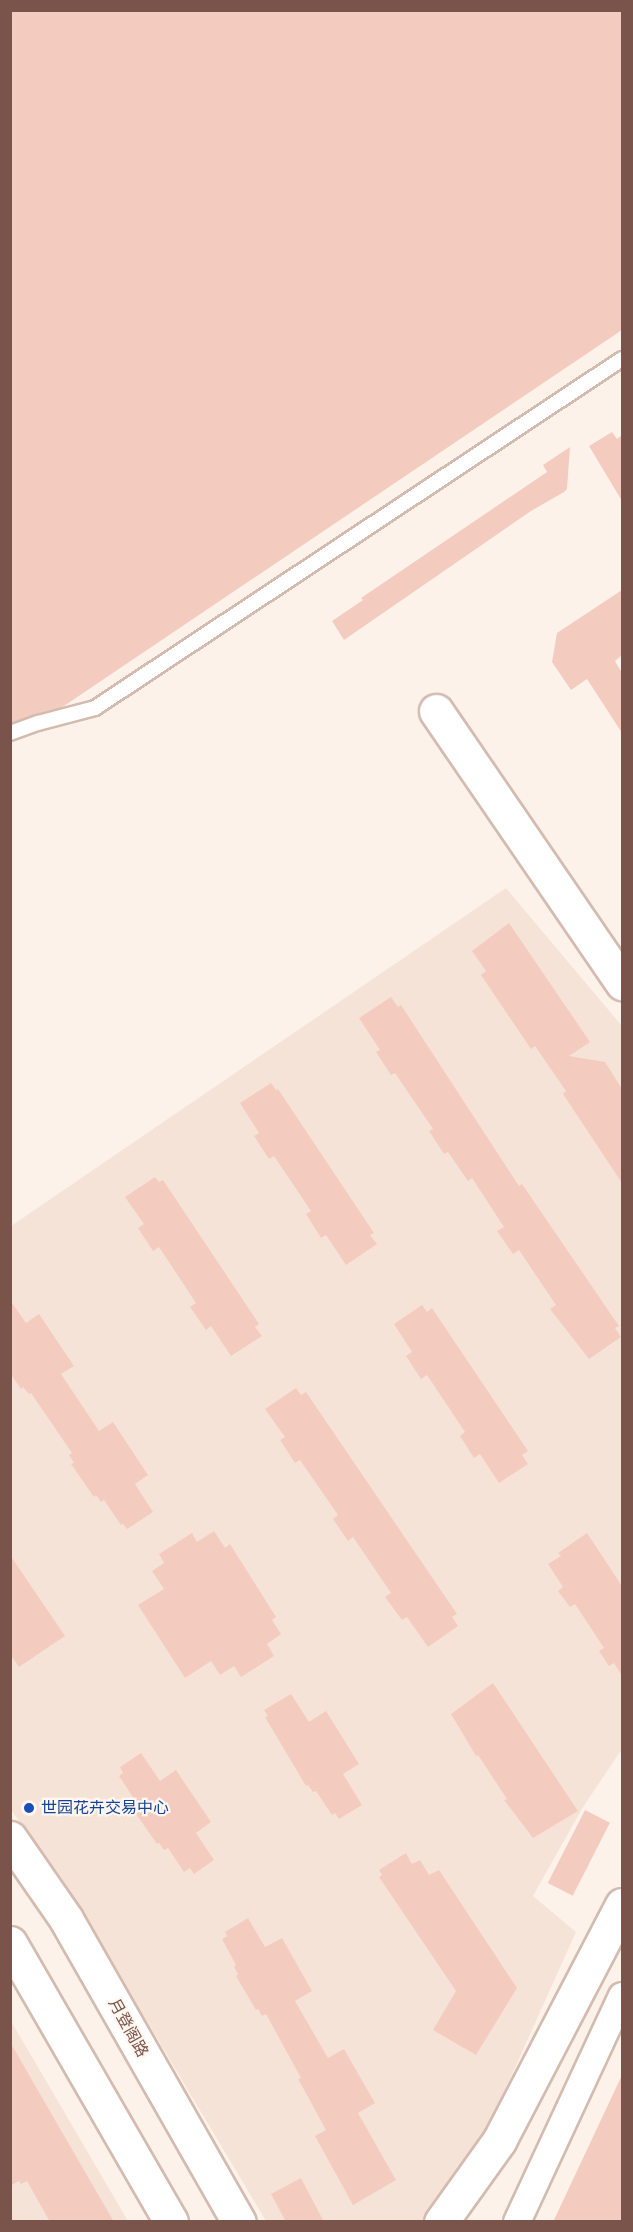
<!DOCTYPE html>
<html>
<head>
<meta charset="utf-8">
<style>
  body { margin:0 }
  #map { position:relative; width:633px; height:2232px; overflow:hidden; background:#fdf2e9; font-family:Cabin,"Noto Sans SC",sans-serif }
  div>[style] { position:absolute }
  .residential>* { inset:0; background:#f6e3d7 }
  .building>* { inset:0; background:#f4ccbf; transform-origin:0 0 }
  .roads { filter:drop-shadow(2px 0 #d3bbb0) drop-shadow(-2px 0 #d3bbb0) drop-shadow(0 2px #d3bbb0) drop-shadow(0 -2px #d3bbb0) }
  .lane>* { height:14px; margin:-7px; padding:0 7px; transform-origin:7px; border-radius:7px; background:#fff }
  .street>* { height:26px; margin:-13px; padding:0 13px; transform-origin:13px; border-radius:13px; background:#fff }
  .secondary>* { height:33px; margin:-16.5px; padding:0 16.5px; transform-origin:16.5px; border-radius:16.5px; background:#fff }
  .dots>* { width:16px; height:16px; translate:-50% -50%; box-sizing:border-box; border:3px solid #fff7f0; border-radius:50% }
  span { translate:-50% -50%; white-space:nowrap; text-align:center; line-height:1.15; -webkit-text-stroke:4.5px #fff7f0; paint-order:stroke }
  .transit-label { font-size:16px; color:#164399 }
  .left { translate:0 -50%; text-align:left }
  .street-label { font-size:16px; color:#7a544b }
  .frame { position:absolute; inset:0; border:12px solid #7a544b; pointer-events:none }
</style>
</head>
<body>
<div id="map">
  <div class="residential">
    <i style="clip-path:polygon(506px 888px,622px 1026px,622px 1749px,583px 1807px,533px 1896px,576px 1932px,446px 2221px,266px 2221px,62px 1879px,11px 1810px,11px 1226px)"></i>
    <i style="clip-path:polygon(11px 2021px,128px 2221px,11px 2221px)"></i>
  </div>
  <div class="building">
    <i style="clip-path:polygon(10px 10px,622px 10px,622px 330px,61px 708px,10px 723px)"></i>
    <i style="clip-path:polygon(612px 432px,617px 439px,622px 435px,622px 501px,589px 446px)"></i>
    <i style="clip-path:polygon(570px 447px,567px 489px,564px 492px,531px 511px,344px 640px,332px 621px,363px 600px,361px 598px,547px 472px,543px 465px)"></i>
    <i style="clip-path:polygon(622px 590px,622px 655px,615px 661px,622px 673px,622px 733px,587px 679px,571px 690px,552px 662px,557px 633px)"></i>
    <i style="clip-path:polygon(509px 923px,590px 1042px,569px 1056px,605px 1062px,622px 1089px,622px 1183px,563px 1094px,566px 1091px,535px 1046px,531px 1049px,481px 975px,486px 971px,472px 951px)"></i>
    <i style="clip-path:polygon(391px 997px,398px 1007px,401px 1005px,519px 1186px,522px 1184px,619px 1326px,615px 1328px,621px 1337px,589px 1359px,550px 1309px,556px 1305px,519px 1250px,513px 1254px,497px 1231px,504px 1227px,472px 1178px,468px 1181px,448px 1152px,444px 1154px,429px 1131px,433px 1129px,395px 1073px,391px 1075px,376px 1052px,380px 1050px,359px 1018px)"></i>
    <i style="clip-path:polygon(271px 1083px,276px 1090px,278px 1089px,374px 1233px,370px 1235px,377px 1244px,346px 1265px,326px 1235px,321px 1238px,306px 1214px,311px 1211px,274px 1156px,269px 1159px,254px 1136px,259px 1133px,240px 1103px)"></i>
    <i style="clip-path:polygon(155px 1177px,159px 1182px,163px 1180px,259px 1324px,255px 1327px,262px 1336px,231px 1356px,211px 1326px,206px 1330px,190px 1307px,196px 1303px,159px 1247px,153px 1251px,138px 1228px,144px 1224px,125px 1197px)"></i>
    <i style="clip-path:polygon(10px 1300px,26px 1323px,39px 1314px,74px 1366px,61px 1374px,99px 1431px,113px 1422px,148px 1475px,135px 1484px,153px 1512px,127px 1529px,123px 1524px,121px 1525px,104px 1500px,101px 1502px,96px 1495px,94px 1497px,71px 1464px,74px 1463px,69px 1455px,72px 1453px,31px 1393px,29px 1394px,23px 1387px,21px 1389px,10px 1373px)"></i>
    <i style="clip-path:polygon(422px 1305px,427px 1312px,432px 1308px,528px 1451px,522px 1455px,528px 1464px,499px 1483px,480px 1454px,474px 1458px,460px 1436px,465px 1432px,427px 1375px,421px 1379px,406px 1356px,412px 1352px,394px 1324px)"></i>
    <i style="clip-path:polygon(296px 1388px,301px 1395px,306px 1392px,457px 1614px,452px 1617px,458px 1626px,428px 1647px,407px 1617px,402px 1620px,385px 1597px,391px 1593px,353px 1537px,348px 1541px,333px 1519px,338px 1515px,300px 1460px,295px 1463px,280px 1440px,285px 1437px,265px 1409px)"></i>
    <i style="clip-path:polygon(214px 1531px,225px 1548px,230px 1544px,276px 1617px,272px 1620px,281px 1634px,267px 1644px,274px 1656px,241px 1677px,234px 1666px,220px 1675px,211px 1661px,185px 1678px,138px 1605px,164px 1589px,152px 1571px,164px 1563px,159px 1554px,192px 1533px,197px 1542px)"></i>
    <i style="clip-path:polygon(587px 1533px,622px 1586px,622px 1676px,614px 1663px,609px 1666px,599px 1651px,604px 1648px,575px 1604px,570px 1607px,558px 1591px,563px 1587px,548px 1564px,561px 1556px,558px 1553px)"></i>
    <i style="clip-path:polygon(10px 1555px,65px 1636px,19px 1667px,10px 1654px)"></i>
    <i style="clip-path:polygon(493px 1683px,578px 1811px,533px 1838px,504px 1800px,507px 1799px,478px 1755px,476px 1756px,451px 1714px)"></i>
    <i style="clip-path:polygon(291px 1694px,309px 1722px,326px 1711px,359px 1764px,343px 1774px,362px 1805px,339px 1819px,335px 1813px,332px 1815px,316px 1791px,313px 1792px,308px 1785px,306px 1786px,265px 1717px,268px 1716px,264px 1710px)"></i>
    <i style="clip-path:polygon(141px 1753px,160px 1781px,176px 1770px,211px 1822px,196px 1833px,214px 1860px,194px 1874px,190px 1868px,184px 1872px,168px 1848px,164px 1850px,159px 1843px,157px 1844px,134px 1811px,132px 1803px,135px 1800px,119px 1776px,123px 1773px,120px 1767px)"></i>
    <i style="left:585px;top:1810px;width:28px;height:82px;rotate:27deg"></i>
    <i style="clip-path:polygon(406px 1853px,412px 1864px,420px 1860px,429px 1875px,439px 1870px,517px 1988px,476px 2055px,433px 2030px,456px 1991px,379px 1877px,382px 1875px,379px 1870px)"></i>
    <i style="clip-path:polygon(248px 1918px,265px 1947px,282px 1938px,312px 1991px,295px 2001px,328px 2058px,344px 2049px,375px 2103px,358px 2113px,396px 2180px,353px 2205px,315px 2136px,326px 2130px,302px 2086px,298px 2079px,301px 2078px,266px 2014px,262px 2016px,258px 2009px,256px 2010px,236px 1976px,238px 1974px,234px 1967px,236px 1965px,222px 1939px,227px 1936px,225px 1932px)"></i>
    <i style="clip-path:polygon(10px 2042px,114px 2222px,50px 2222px,27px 2181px,21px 2184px,19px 2181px,10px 2186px)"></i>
    <i style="clip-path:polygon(622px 2075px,622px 2222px,553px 2222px)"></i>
    <i style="clip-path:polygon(301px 2178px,324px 2222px,286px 2222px,271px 2194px)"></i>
  </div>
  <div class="roads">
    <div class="lane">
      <i style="left:10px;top:733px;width:30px;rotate:-20deg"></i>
      <i style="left:38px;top:723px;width:59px;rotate:-14.7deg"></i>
      <i style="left:95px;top:708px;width:632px;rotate:-33.51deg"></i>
    </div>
    <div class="street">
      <i style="left:517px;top:2222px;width:249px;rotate:-65.1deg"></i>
    </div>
    <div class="secondary">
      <i style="left:436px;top:711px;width:330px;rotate:55.6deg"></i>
      <i style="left:10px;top:1838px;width:98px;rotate:55.3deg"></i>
      <i style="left:66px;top:1919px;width:349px;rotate:60.3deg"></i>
      <i style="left:10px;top:1943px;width:322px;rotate:60deg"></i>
      <i style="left:441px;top:2222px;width:100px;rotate:-54.4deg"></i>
      <i style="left:499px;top:2141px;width:266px;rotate:-62.5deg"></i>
    </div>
  </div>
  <div class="dots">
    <i style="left:29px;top:1808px;background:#1a4fb4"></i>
  </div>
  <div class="transit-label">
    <span class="left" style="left:41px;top:1808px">世园花卉交易中心</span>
  </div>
  <div class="street-label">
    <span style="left:128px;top:2028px;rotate:61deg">月登阁路</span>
  </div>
  <div class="frame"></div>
</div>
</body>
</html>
